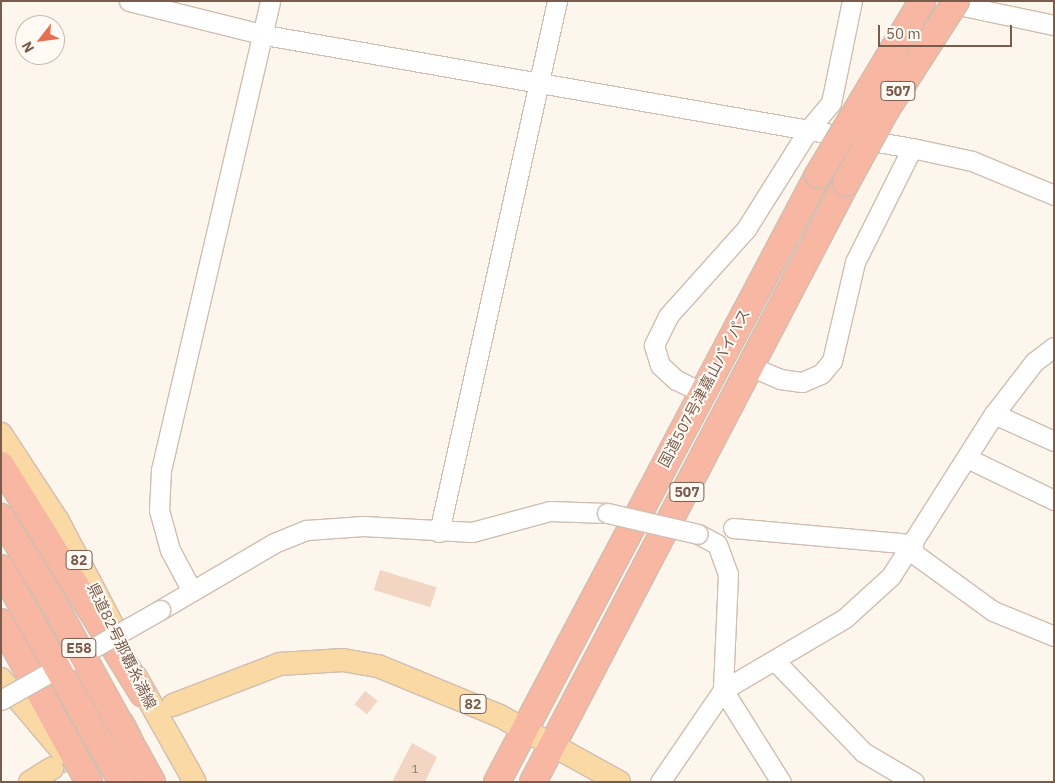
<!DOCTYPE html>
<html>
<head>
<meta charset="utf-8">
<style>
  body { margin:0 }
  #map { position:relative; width:1055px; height:783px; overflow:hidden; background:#fdf6ec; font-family:"IBM Plex Sans","Noto Sans JP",sans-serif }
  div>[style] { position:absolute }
  .building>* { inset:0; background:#f3d5c3; transform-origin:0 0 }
  .major-tunnel>* { height:22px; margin-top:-11px; transform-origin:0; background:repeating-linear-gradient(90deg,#dcd0c4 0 22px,transparent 0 33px) }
  .roads { filter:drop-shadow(1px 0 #d1beb0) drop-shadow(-1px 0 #d1beb0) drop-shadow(0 1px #d1beb0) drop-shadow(0 -1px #d1beb0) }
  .minor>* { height:19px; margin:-9.5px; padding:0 9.5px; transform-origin:9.5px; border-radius:9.5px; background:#fff }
  .major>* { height:22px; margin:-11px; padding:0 11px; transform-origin:11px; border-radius:11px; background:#fbd9a5 }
  .highway>* { height:26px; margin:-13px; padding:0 13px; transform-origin:13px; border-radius:13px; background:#f7b7a3 }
  .bridges { filter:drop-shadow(1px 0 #d1beb0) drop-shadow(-1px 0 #d1beb0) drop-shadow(0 1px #d1beb0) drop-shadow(0 -1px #d1beb0) }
  .minor-bridge>* { height:19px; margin:-9.5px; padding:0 9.5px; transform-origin:9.5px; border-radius:9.5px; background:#fff }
  .highway-bridge>* { height:26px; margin:-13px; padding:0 13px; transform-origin:13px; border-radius:13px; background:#f7b7a3 }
  span { translate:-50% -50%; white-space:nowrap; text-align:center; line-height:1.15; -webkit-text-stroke:4px #fffaf3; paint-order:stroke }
  .number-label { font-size:12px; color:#987a6a }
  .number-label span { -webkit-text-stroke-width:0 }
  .shield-label span { padding:1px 4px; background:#fffaf3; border:1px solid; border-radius:4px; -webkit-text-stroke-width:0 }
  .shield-label { font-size:14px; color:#7a5c4d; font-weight:700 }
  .street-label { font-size:15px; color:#7a5c4d }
  .frame { position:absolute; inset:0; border:2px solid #7a5c4d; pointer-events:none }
  .north { position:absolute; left:15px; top:15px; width:50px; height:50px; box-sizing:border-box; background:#fffaf3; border:1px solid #cabbb1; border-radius:50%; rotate:240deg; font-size:14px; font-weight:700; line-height:20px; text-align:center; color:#7a5c4d }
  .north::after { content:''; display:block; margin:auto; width:18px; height:22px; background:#e76f51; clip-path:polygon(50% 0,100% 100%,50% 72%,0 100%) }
  .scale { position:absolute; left:878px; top:25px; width:134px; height:22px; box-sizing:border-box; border:2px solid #7a5c4d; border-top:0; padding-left:6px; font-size:15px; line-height:18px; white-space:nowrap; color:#7a5c4d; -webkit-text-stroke:4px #fffaf3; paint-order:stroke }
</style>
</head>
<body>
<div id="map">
  <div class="building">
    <i style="left:380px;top:570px;width:59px;height:21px;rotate:17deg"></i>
    <i style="left:365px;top:691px;width:16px;height:17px;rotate:38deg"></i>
    <i style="clip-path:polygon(412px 743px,437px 757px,425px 782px,392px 782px)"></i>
  </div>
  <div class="major-tunnel">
    <i style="left:59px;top:764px;width:127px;rotate:-27.6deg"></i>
  </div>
  <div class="roads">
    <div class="minor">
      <i style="left:129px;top:1px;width:140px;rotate:14deg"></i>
      <i style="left:265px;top:35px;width:657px;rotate:9.91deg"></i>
      <i style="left:912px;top:148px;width:61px;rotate:12.2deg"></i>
      <i style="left:972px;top:161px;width:89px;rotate:22.5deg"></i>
      <i style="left:939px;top:1px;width:117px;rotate:11.8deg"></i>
      <i style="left:752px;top:367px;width:30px;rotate:23deg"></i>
      <i style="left:780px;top:379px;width:22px;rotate:8deg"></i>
      <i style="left:802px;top:382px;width:21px;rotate:-23deg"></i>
      <i style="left:821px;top:374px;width:17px;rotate:-50deg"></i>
      <i style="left:832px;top:361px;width:102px;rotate:-76.9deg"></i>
      <i style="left:855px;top:262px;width:127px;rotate:-63.4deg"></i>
      <i style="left:701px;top:392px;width:28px;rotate:-154deg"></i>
      <i style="left:676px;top:380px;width:22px;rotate:-137deg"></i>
      <i style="left:660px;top:365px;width:21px;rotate:-107deg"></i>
      <i style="left:654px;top:345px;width:32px;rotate:-64deg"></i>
      <i style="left:668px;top:316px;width:117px;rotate:-48.1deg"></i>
      <i style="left:746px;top:229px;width:118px;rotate:-57.8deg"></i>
      <i style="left:809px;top:129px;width:34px;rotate:-50deg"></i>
      <i style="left:831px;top:103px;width:104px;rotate:-78.4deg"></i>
      <i style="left:994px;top:414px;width:66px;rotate:24.2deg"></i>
      <i style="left:967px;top:458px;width:97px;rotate:25.8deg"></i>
      <i style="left:733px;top:528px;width:181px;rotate:5.1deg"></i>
      <i style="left:439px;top:532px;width:544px;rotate:-77.47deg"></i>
      <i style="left:698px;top:534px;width:21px;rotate:28deg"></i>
      <i style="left:717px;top:544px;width:32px;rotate:70deg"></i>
      <i style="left:728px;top:574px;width:116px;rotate:92.5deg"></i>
      <i style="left:723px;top:690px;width:109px;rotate:57.8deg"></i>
      <i style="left:909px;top:550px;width:104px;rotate:36deg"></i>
      <i style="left:993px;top:611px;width:66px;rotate:22.3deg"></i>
      <i style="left:192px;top:591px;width:47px;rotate:-118.2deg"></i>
      <i style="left:170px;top:550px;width:41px;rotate:-105.4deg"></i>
      <i style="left:159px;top:510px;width:40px;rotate:-87.1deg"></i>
      <i style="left:161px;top:470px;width:481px;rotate:-76.9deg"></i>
      <i style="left:160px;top:610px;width:132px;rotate:-30.4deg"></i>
      <i style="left:274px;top:543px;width:35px;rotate:-22deg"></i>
      <i style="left:307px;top:530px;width:56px;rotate:-4.1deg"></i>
      <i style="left:363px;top:526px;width:109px;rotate:3.2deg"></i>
      <i style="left:472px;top:532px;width:81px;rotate:-15.1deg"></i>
      <i style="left:550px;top:511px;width:57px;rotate:2deg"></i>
      <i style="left:774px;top:660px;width:128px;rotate:45.9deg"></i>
      <i style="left:863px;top:752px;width:59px;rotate:30.5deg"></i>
      <i style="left:660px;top:782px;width:112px;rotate:-55.6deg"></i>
      <i style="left:723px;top:690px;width:142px;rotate:-30.5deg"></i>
      <i style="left:845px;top:618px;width:62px;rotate:-42.4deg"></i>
      <i style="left:891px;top:576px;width:192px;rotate:-57.6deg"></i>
      <i style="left:994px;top:414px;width:66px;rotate:-52.4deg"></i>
      <i style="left:1034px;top:362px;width:25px;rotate:-37deg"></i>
    </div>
    <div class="major">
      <i style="left:1px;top:434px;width:104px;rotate:56.8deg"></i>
      <i style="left:58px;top:521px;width:127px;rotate:62.4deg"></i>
      <i style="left:136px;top:677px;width:120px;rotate:60.7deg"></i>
      <i style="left:1px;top:679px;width:96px;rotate:49.7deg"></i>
      <i style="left:173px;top:705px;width:115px;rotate:-21deg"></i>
      <i style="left:280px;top:664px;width:63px;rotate:-3.6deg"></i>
      <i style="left:343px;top:660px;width:36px;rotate:10deg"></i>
      <i style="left:378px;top:666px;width:132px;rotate:22.3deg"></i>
      <i style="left:500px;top:716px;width:136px;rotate:29deg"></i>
      <i style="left:30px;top:782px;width:26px;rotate:-32deg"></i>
    </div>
    <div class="highway">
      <i style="left:1px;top:465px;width:269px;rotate:58.2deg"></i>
      <i style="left:1px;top:622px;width:183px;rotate:61.2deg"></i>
      <i style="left:497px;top:782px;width:687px;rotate:-62.13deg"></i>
      <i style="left:533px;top:782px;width:676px;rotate:-62.41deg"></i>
    </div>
  </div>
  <div class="bridges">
    <div class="minor-bridge">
      <i style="left:607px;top:513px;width:93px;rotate:13deg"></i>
      <i style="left:1px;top:700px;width:183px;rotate:-29.5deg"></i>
    </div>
    <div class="highway-bridge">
      <i style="left:818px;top:175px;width:203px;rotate:-59.1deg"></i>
      <i style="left:846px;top:183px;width:83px;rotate:-61.3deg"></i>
      <i style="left:886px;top:110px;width:130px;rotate:-57.3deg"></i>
      <i style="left:1px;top:517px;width:89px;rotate:58.3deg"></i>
      <i style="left:48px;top:593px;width:216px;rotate:61.2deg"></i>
      <i style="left:1px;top:568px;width:246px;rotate:60.5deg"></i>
    </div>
  </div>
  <div class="number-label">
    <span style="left:415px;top:769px">1</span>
  </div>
  <div class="shield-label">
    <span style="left:898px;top:91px">507</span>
    <span style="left:687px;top:492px">507</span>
    <span style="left:79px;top:560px">82</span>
    <span style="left:79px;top:648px">E58</span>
    <span style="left:473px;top:704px">82</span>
  </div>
  <div class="street-label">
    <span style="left:704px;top:388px;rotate:-62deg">国道507号津嘉山バイパス</span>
    <span style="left:122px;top:646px;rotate:64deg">県道82号那覇糸満線</span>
  </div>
  <div class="frame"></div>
  <div class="north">N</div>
  <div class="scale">50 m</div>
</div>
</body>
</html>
